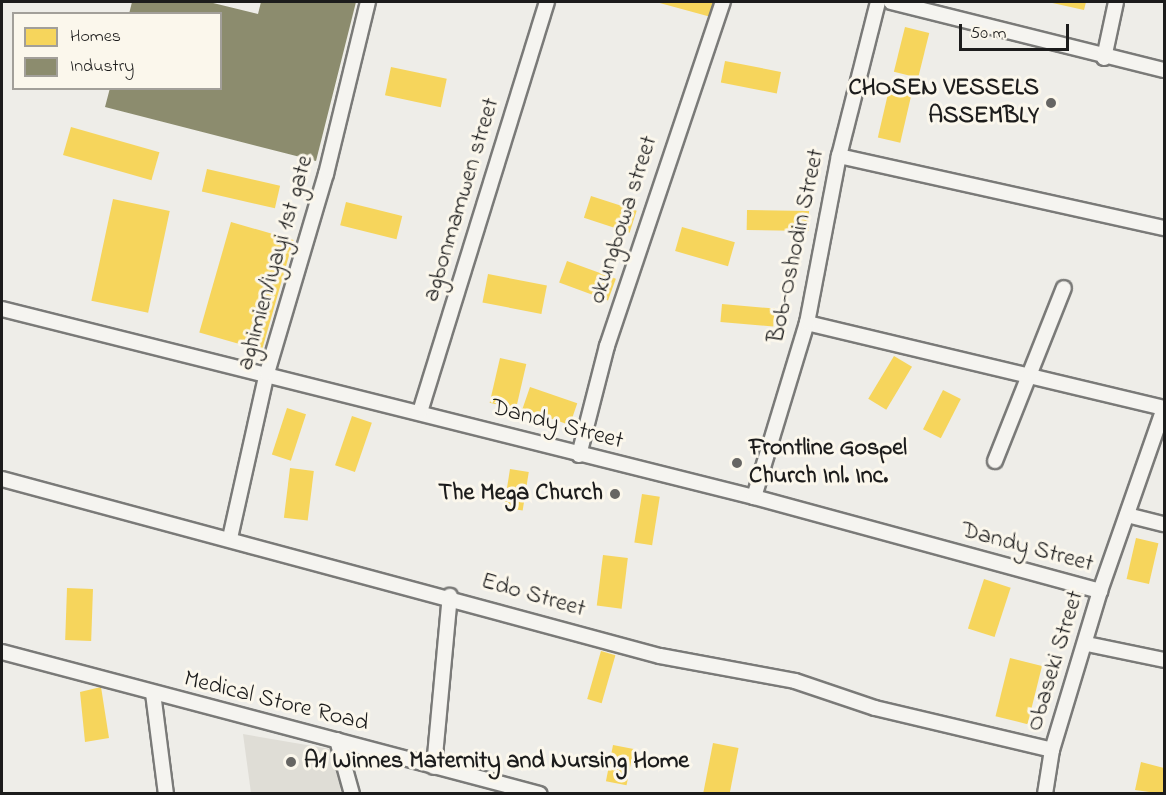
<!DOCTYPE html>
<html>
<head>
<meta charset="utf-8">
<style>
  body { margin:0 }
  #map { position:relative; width:1166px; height:795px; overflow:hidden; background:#eeede8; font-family:"Indie Flower",sans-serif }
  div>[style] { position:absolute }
  .built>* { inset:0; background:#dfddd6 }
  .homes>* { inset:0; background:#f6d55c; transform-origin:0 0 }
  .industry>* { inset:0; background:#8c8c6e }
  .roads { filter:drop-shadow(2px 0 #7a7a78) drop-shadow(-2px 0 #7a7a78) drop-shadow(0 2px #7a7a78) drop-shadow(0 -2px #7a7a78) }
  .minor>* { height:14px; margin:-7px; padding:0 7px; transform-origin:7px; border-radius:7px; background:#f5f4f0 }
  .dots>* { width:16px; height:16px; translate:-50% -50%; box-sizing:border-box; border:3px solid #fbf7ec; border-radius:50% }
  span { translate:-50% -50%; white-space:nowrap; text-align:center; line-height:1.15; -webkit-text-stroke:6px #fbf7ec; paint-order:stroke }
  .poi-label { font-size:24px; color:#1c1c1c; font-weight:700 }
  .right { translate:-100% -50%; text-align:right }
  .left { translate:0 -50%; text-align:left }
  .street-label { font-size:24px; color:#1c1c1c }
  .frame { position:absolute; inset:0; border:3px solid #1c1c1c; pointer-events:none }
  .legend { position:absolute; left:12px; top:12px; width:210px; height:78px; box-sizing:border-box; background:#fbf7ec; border:2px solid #a29f99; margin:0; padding:8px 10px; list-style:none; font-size:18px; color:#1c1c1c }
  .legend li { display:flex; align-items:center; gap:12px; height:30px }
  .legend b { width:30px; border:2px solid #a29f99 }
  .scale { position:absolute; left:959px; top:24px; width:110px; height:27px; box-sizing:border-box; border:3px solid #1c1c1c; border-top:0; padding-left:8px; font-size:18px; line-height:21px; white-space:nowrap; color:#1c1c1c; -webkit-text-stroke:4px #fbf7ec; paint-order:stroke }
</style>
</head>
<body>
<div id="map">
  <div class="built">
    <i style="clip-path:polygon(243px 734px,336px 750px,341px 793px,251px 793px)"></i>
  </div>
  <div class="homes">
    <i style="clip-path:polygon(656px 2px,715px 2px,711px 17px)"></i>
    <i style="clip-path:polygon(1048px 2px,1086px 2px,1084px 10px)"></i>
    <i style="left:905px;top:27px;width:25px;height:46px;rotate:14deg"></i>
    <i style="left:725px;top:61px;width:57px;height:22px;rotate:11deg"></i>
    <i style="left:391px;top:67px;width:57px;height:29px;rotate:12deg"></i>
    <i style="left:890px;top:85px;width:23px;height:54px;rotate:13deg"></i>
    <i style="left:71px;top:127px;width:92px;height:29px;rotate:16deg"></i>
    <i style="left:207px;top:169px;width:75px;height:23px;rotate:13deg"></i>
    <i style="left:591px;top:196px;width:48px;height:23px;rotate:18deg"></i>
    <i style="left:113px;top:199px;width:58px;height:104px;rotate:12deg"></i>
    <i style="left:346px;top:202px;width:58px;height:24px;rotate:14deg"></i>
    <i style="left:747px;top:210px;width:62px;height:20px;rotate:1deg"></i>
    <i style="left:231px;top:222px;width:65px;height:115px;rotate:16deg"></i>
    <i style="left:682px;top:227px;width:55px;height:25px;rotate:16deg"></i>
    <i style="left:567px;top:261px;width:52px;height:23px;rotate:20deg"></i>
    <i style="left:488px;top:274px;width:60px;height:29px;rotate:11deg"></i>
    <i style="left:722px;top:304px;width:53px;height:18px;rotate:5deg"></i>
    <i style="left:894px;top:356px;width:21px;height:50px;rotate:31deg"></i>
    <i style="left:500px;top:358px;width:27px;height:46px;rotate:13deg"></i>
    <i style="left:530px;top:387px;width:50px;height:23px;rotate:19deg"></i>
    <i style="left:943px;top:390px;width:20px;height:44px;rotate:27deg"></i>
    <i style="left:287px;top:408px;width:20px;height:49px;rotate:18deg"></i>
    <i style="left:352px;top:416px;width:21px;height:52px;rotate:19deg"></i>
    <i style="left:290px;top:468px;width:24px;height:50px;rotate:7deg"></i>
    <i style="left:510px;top:469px;width:19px;height:39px;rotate:9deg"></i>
    <i style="left:642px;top:494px;width:18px;height:49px;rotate:9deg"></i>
    <i style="left:1136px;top:538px;width:23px;height:42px;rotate:13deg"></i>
    <i style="left:603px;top:555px;width:25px;height:51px;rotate:7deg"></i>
    <i style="left:984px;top:579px;width:28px;height:52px;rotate:18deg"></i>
    <i style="left:67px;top:588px;width:26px;height:52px;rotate:2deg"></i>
    <i style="left:601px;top:651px;width:15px;height:50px;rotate:16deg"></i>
    <i style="left:1010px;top:658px;width:33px;height:60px;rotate:14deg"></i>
    <i style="clip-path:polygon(101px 687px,109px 738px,85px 742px,80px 692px)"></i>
    <i style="left:713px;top:743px;width:26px;height:52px;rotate:11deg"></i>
    <i style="left:613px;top:745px;width:21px;height:37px;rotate:11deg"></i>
    <i style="clip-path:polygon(1141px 762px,1164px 768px,1164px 794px,1135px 790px)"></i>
  </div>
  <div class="industry">
    <i style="clip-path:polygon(132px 2px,209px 2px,258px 14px,261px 2px,356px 2px,316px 161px,105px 107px,110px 88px,220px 88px,220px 14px,129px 14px)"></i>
  </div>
  <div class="roads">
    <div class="minor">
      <i style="left:891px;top:2px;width:281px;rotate:14deg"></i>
      <i style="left:1104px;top:58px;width:57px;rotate:-77.9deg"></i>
      <i style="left:839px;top:156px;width:333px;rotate:12.5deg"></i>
      <i style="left:2px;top:309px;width:775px;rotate:14.04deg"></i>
      <i style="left:754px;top:497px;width:359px;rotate:15.2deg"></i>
      <i style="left:807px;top:323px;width:367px;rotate:13.4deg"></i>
      <i style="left:420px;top:412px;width:429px;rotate:-72.8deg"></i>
      <i style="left:579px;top:455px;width:113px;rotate:-75.6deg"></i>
      <i style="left:607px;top:346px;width:363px;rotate:-71.4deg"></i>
      <i style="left:995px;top:461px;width:186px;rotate:-68.3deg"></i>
      <i style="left:2px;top:479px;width:681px;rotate:15.06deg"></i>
      <i style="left:660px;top:656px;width:137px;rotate:10.5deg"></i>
      <i style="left:795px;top:681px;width:84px;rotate:18.6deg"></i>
      <i style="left:875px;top:708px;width:182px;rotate:13.3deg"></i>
      <i style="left:754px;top:497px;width:182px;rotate:-73.1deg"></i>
      <i style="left:807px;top:323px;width:170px;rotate:-79.2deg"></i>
      <i style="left:839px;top:156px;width:159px;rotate:-75.8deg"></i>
      <i style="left:1127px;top:515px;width:38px;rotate:14deg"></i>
      <i style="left:230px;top:538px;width:169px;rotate:-77.4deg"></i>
      <i style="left:267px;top:373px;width:208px;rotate:-73.5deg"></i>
      <i style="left:326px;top:174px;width:177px;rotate:-76.3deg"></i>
      <i style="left:1087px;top:644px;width:79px;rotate:11.7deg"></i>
      <i style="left:2px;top:652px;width:556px;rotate:14.79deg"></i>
      <i style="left:153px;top:693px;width:102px;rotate:82.7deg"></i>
      <i style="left:337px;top:740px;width:56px;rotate:74.5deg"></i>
      <i style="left:434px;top:767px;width:172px;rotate:-84.7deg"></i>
      <i style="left:1045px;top:794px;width:45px;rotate:-81deg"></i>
      <i style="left:1052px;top:750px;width:166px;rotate:-73.2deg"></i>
      <i style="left:1100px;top:591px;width:194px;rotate:-70.7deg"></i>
    </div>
  </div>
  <div class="dots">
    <i style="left:1051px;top:103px;background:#666563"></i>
    <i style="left:737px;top:463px;background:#666563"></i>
    <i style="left:615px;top:494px;background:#666563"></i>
    <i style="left:291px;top:762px;background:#666563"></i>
  </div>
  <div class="poi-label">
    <span class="right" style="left:1039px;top:103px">CHOSEN VESSELS<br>ASSEMBLY</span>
    <span class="left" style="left:749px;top:463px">Frontline Gospel<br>Church Inl. Inc.</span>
    <span class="right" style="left:603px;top:494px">The Mega Church</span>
    <span class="left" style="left:304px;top:762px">A1 Winnes Maternity and Nursing Home</span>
  </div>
  <div class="street-label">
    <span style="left:462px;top:200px;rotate:-73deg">agbonmamwen street</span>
    <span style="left:624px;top:220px;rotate:-72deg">okungbowa street</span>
    <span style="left:797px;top:246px;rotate:-78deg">Bob-Oshodin Street</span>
    <span style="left:276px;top:263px;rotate:-74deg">aghimien/iyayi 1st gate</span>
    <span style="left:557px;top:425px;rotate:15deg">Dandy Street</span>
    <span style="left:1027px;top:548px;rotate:15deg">Dandy Street</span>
    <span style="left:533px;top:596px;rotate:16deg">Edo Street</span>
    <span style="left:1056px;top:661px;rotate:-73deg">Obaseki Street</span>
    <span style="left:276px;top:702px;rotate:14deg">Medical Store Road</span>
  </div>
  <div class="frame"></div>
  <ul class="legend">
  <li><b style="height:16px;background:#f6d55c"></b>Homes</li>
  <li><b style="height:16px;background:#8c8c6e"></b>Industry</li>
  </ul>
  <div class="scale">50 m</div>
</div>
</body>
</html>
